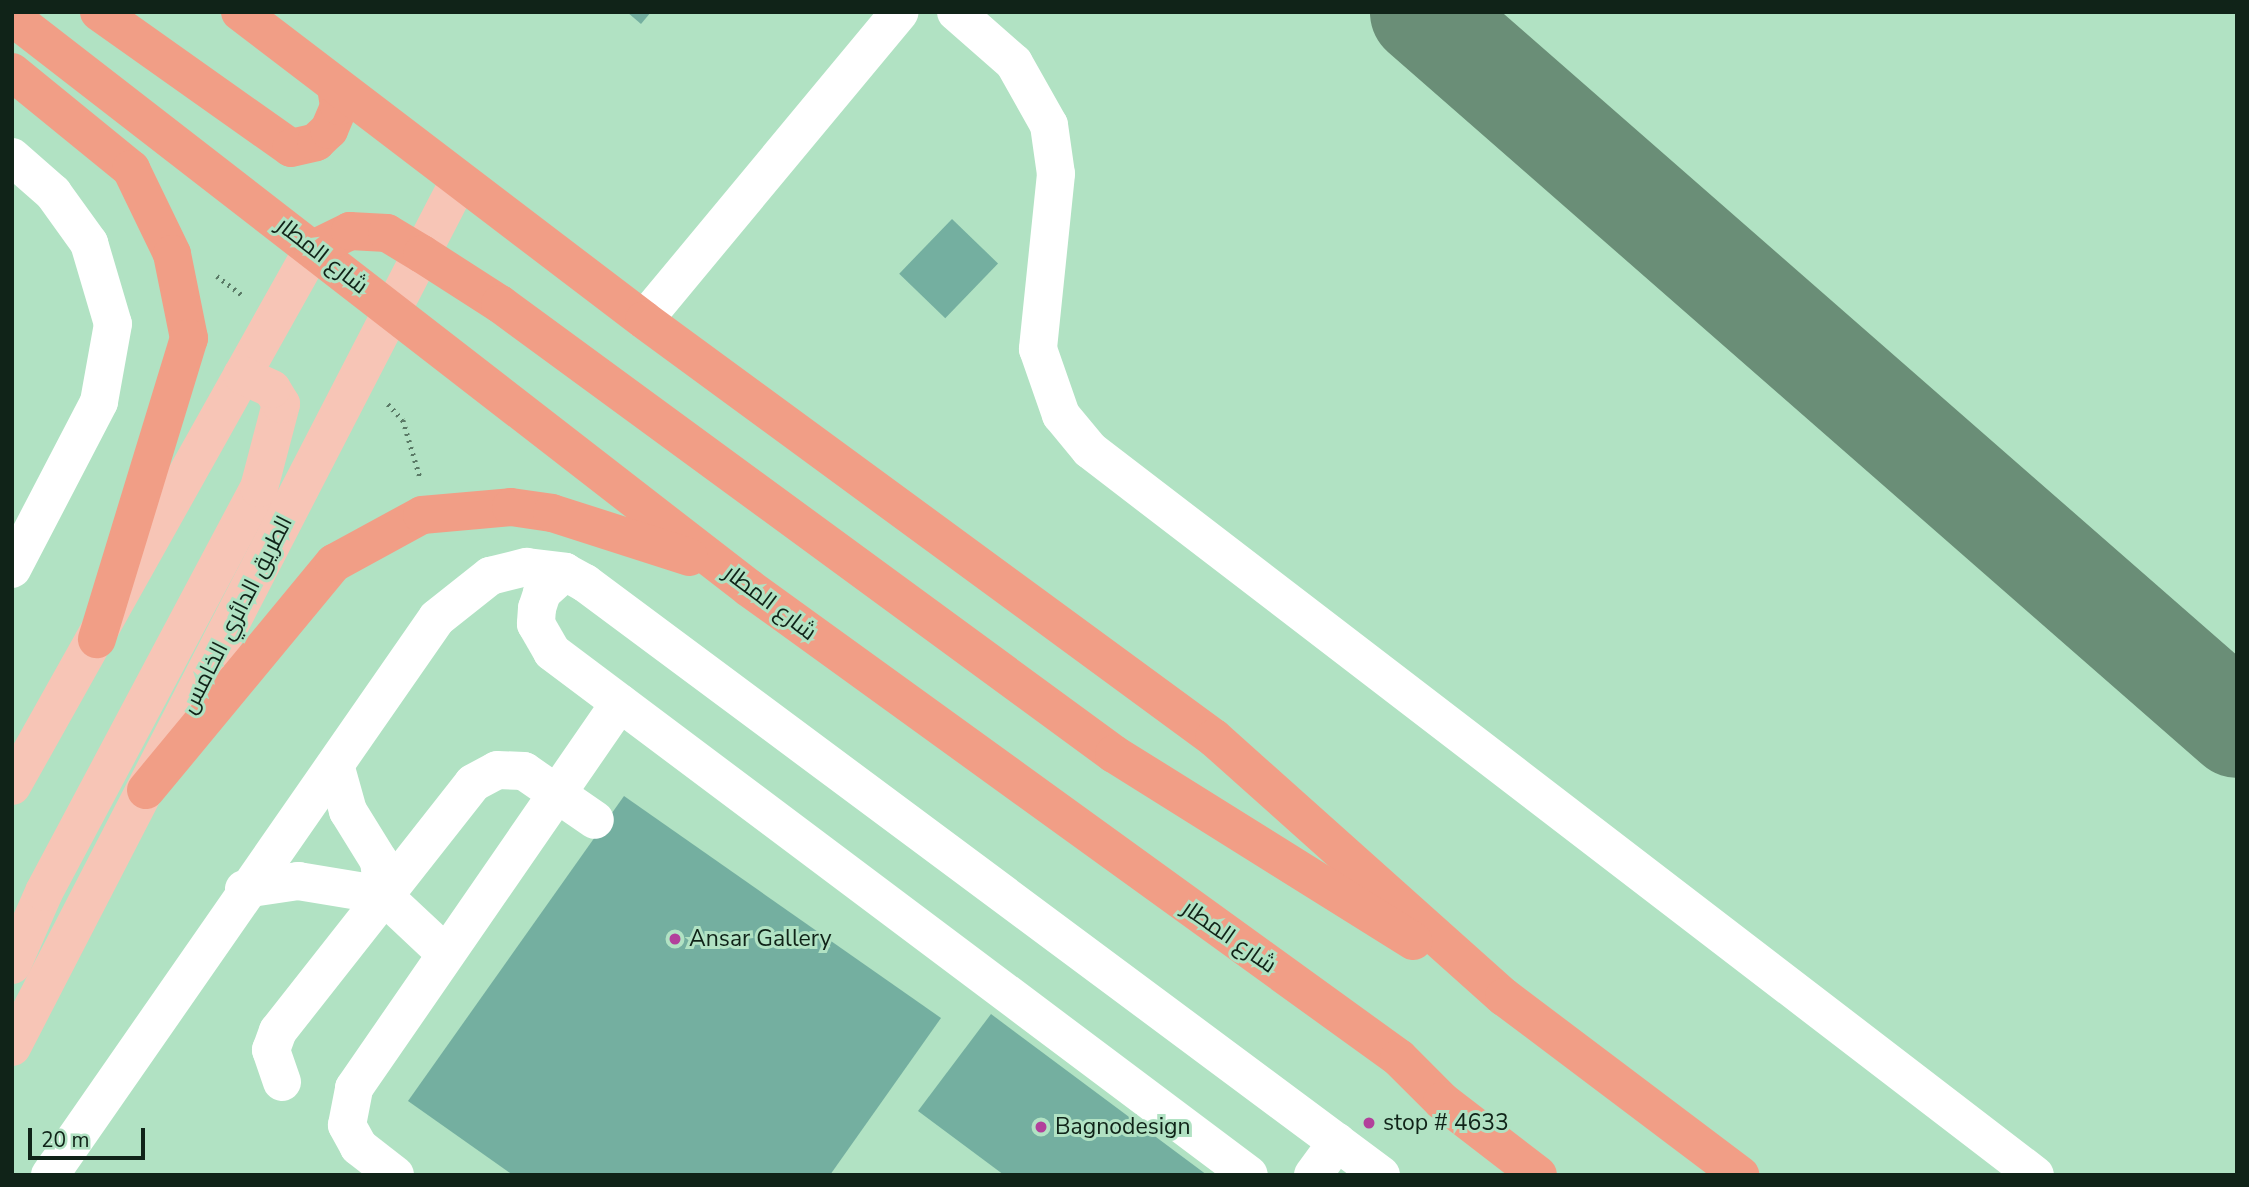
<!DOCTYPE html>
<html>
<head>
<meta charset="utf-8">
<style>
  body { margin:0 }
  #map { position:relative; width:2249px; height:1187px; overflow:hidden; background:#b1e2c3; font-family:"Nunito Sans",Cairo,sans-serif }
  div>[style] { position:absolute }
  .taxiway>* { height:105px; margin:-52.5px; padding:0 52.5px; transform-origin:52.5px; border-radius:52.5px; background:#6a8e77 }
  .building>* { inset:0; background:#74afa0; transform-origin:0 0 }
  .path>* { height:4.5px; margin-top:-2.25px; transform-origin:0; background:repeating-linear-gradient(90deg,#5a7a66 0 2px,transparent 0 7px) }
  .minor>* { height:38px; margin:-19px; padding:0 19px; transform-origin:19px; border-radius:19px; background:#fff }
  .major>* { height:38px; margin:-19px; padding:0 19px; transform-origin:19px; border-radius:19px; background:#f7c5b6 }
  .highway>* { height:38px; margin:-19px; padding:0 19px; transform-origin:19px; border-radius:19px; background:#f19e86 }
  .dots>* { width:19px; height:19px; translate:-50% -50%; box-sizing:border-box; border:4px solid #b1e2c3; border-radius:50% }
  span { translate:-50% -50%; white-space:nowrap; text-align:center; line-height:1.15; -webkit-text-stroke:6px #b1e2c3; paint-order:stroke }
  .street-label { font-size:23px; color:#102318 }
  .poi-label { font-size:23px; color:#102318 }
  .left { translate:0 -50%; text-align:left }
  .frame { position:absolute; inset:0; border:14px solid #102318; pointer-events:none }
  .scale { position:absolute; left:28px; top:1128px; width:117px; height:32px; box-sizing:border-box; border:4px solid #102318; border-top:0; padding-left:9px; font-size:21px; line-height:24px; white-space:nowrap; color:#102318; -webkit-text-stroke:5px #b1e2c3; paint-order:stroke }
</style>
</head>
<body>
<div id="map">
  <div class="taxiway">
    <i style="left:1422px;top:12px;width:1083px;rotate:41.18deg"></i>
  </div>
  <div class="building">
    <i style="clip-path:polygon(627px 12px,651px 12px,641px 24px)"></i>
    <i style="left:952px;top:219px;width:64px;height:76px;rotate:44deg"></i>
    <i style="clip-path:polygon(624px 796px,941px 1018px,830px 1175px,513px 1175px,408px 1101px)"></i>
    <i style="clip-path:polygon(991px 1014px,1207px 1175px,1004px 1175px,918px 1111px)"></i>
  </div>
  <div class="path">
    <i style="left:217px;top:276px;width:34px;rotate:37deg"></i>
    <i style="left:388px;top:404px;width:22px;rotate:47deg"></i>
    <i style="left:403px;top:420px;width:59px;rotate:73.4deg"></i>
  </div>
  <div class="minor">
    <i style="left:956px;top:12px;width:77px;rotate:41.3deg"></i>
    <i style="left:1014px;top:63px;width:71px;rotate:60.6deg"></i>
    <i style="left:1049px;top:125px;width:49px;rotate:81.9deg"></i>
    <i style="left:1056px;top:174px;width:176px;rotate:95.9deg"></i>
    <i style="left:1038px;top:349px;width:70px;rotate:70.8deg"></i>
    <i style="left:1061px;top:415px;width:45px;rotate:50.4deg"></i>
    <i style="left:1090px;top:450px;width:1191px;rotate:37.5deg"></i>
    <i style="left:12px;top:157px;width:55px;rotate:41.3deg"></i>
    <i style="left:53px;top:193px;width:62px;rotate:54.2deg"></i>
    <i style="left:89px;top:243px;width:84px;rotate:73.5deg"></i>
    <i style="left:113px;top:324px;width:79px;rotate:100.2deg"></i>
    <i style="left:99px;top:402px;width:188px;rotate:117.5deg"></i>
    <i style="left:644px;top:320px;width:400px;rotate:-50.3deg"></i>
    <i style="left:565px;top:572px;width:31px;rotate:138deg"></i>
    <i style="left:542px;top:593px;width:16px;rotate:108deg"></i>
    <i style="left:537px;top:608px;width:16px;rotate:94deg"></i>
    <i style="left:536px;top:624px;width:32px;rotate:60deg"></i>
    <i style="left:552px;top:652px;width:871px;rotate:36.88deg"></i>
    <i style="left:336px;top:768px;width:45px;rotate:74.4deg"></i>
    <i style="left:348px;top:811px;width:59px;rotate:58.2deg"></i>
    <i style="left:379px;top:861px;width:34px;rotate:83deg"></i>
    <i style="left:383px;top:895px;width:86px;rotate:43.1deg"></i>
    <i style="left:244px;top:889px;width:55px;rotate:-8.4deg"></i>
    <i style="left:298px;top:881px;width:86px;rotate:9.4deg"></i>
    <i style="left:282px;top:1082px;width:34px;rotate:-109deg"></i>
    <i style="left:271px;top:1050px;width:20px;rotate:-70deg"></i>
    <i style="left:278px;top:1031px;width:315px;rotate:-51.8deg"></i>
    <i style="left:473px;top:783px;width:27px;rotate:-28deg"></i>
    <i style="left:497px;top:770px;width:27px;rotate:2deg"></i>
    <i style="left:524px;top:771px;width:86px;rotate:34.6deg"></i>
    <i style="left:50px;top:1175px;width:678px;rotate:-55.21deg"></i>
    <i style="left:437px;top:618px;width:68px;rotate:-38.4deg"></i>
    <i style="left:490px;top:576px;width:38px;rotate:-14deg"></i>
    <i style="left:527px;top:567px;width:38px;rotate:7deg"></i>
    <i style="left:565px;top:572px;width:23px;rotate:29deg"></i>
    <i style="left:585px;top:583px;width:992px;rotate:36.64deg"></i>
    <i style="left:395px;top:1175px;width:46px;rotate:-142.1deg"></i>
    <i style="left:359px;top:1147px;width:25px;rotate:-119deg"></i>
    <i style="left:347px;top:1125px;width:38px;rotate:-79deg"></i>
    <i style="left:354px;top:1088px;width:468px;rotate:-55.4deg"></i>
    <i style="left:1313px;top:1175px;width:41px;rotate:-54deg"></i>
  </div>
  <div class="major">
    <i style="left:12px;top:786px;width:616px;rotate:-60.73deg"></i>
    <i style="left:12px;top:965px;width:80px;rotate:-66.3deg"></i>
    <i style="left:44px;top:892px;width:458px;rotate:-62deg"></i>
    <i style="left:259px;top:488px;width:87px;rotate:-75.3deg"></i>
    <i style="left:281px;top:404px;width:17px;rotate:-121deg"></i>
    <i style="left:272px;top:389px;width:33px;rotate:-155deg"></i>
    <i style="left:12px;top:1047px;width:975px;rotate:-62.7deg"></i>
  </div>
  <div class="highway">
    <i style="left:99px;top:12px;width:235px;rotate:35.3deg"></i>
    <i style="left:291px;top:148px;width:26px;rotate:-13deg"></i>
    <i style="left:316px;top:142px;width:18px;rotate:-43deg"></i>
    <i style="left:329px;top:130px;width:26px;rotate:-67deg"></i>
    <i style="left:339px;top:106px;width:19px;rotate:-99deg"></i>
    <i style="left:240px;top:12px;width:508px;rotate:37.32deg"></i>
    <i style="left:644px;top:320px;width:707px;rotate:36.25deg"></i>
    <i style="left:1214px;top:738px;width:389px;rotate:41.8deg"></i>
    <i style="left:1504px;top:997px;width:296px;rotate:37deg"></i>
    <i style="left:12px;top:17px;width:932px;rotate:37.77deg"></i>
    <i style="left:749px;top:588px;width:802px;rotate:35.87deg"></i>
    <i style="left:1399px;top:1058px;width:61px;rotate:45deg"></i>
    <i style="left:1442px;top:1101px;width:121px;rotate:37.6deg"></i>
    <i style="left:12px;top:72px;width:154px;rotate:39.2deg"></i>
    <i style="left:131px;top:169px;width:94px;rotate:64.2deg"></i>
    <i style="left:172px;top:254px;width:86px;rotate:78.6deg"></i>
    <i style="left:189px;top:338px;width:315px;rotate:107deg"></i>
    <i style="left:313px;top:249px;width:41px;rotate:-25.9deg"></i>
    <i style="left:350px;top:231px;width:37px;rotate:3deg"></i>
    <i style="left:387px;top:233px;width:41px;rotate:31deg"></i>
    <i style="left:422px;top:254px;width:93px;rotate:32.7deg"></i>
    <i style="left:500px;top:304px;width:761px;rotate:36.24deg"></i>
    <i style="left:1114px;top:754px;width:353px;rotate:32deg"></i>
    <i style="left:146px;top:790px;width:295px;rotate:-50.4deg"></i>
    <i style="left:334px;top:563px;width:100px;rotate:-28.6deg"></i>
    <i style="left:422px;top:515px;width:89px;rotate:-5.1deg"></i>
    <i style="left:511px;top:507px;width:41px;rotate:8.3deg"></i>
    <i style="left:552px;top:513px;width:144px;rotate:17.8deg"></i>
  </div>
  <div class="dots">
    <i style="left:675px;top:939px;background:#b2409b"></i>
    <i style="left:1369px;top:1123px;background:#b2409b"></i>
    <i style="left:1041px;top:1127px;background:#b2409b"></i>
  </div>
  <div class="street-label">
    <span style="left:322px;top:256px;rotate:38deg">شارع المطار</span>
    <span style="left:770px;top:603px;rotate:37deg">شارع المطار</span>
    <span style="left:237px;top:615px;rotate:-63deg">الطريق الدائري الخامس</span>
    <span style="left:1229px;top:937px;rotate:35deg">شارع المطار</span>
  </div>
  <div class="poi-label">
    <span class="left" style="left:689px;top:939px">Ansar Gallery</span>
    <span class="left" style="left:1383px;top:1123px">stop # 4633</span>
    <span class="left" style="left:1055px;top:1127px">Bagnodesign</span>
  </div>
  <div class="frame"></div>
  <div class="scale">20 m</div>
</div>
</body>
</html>
